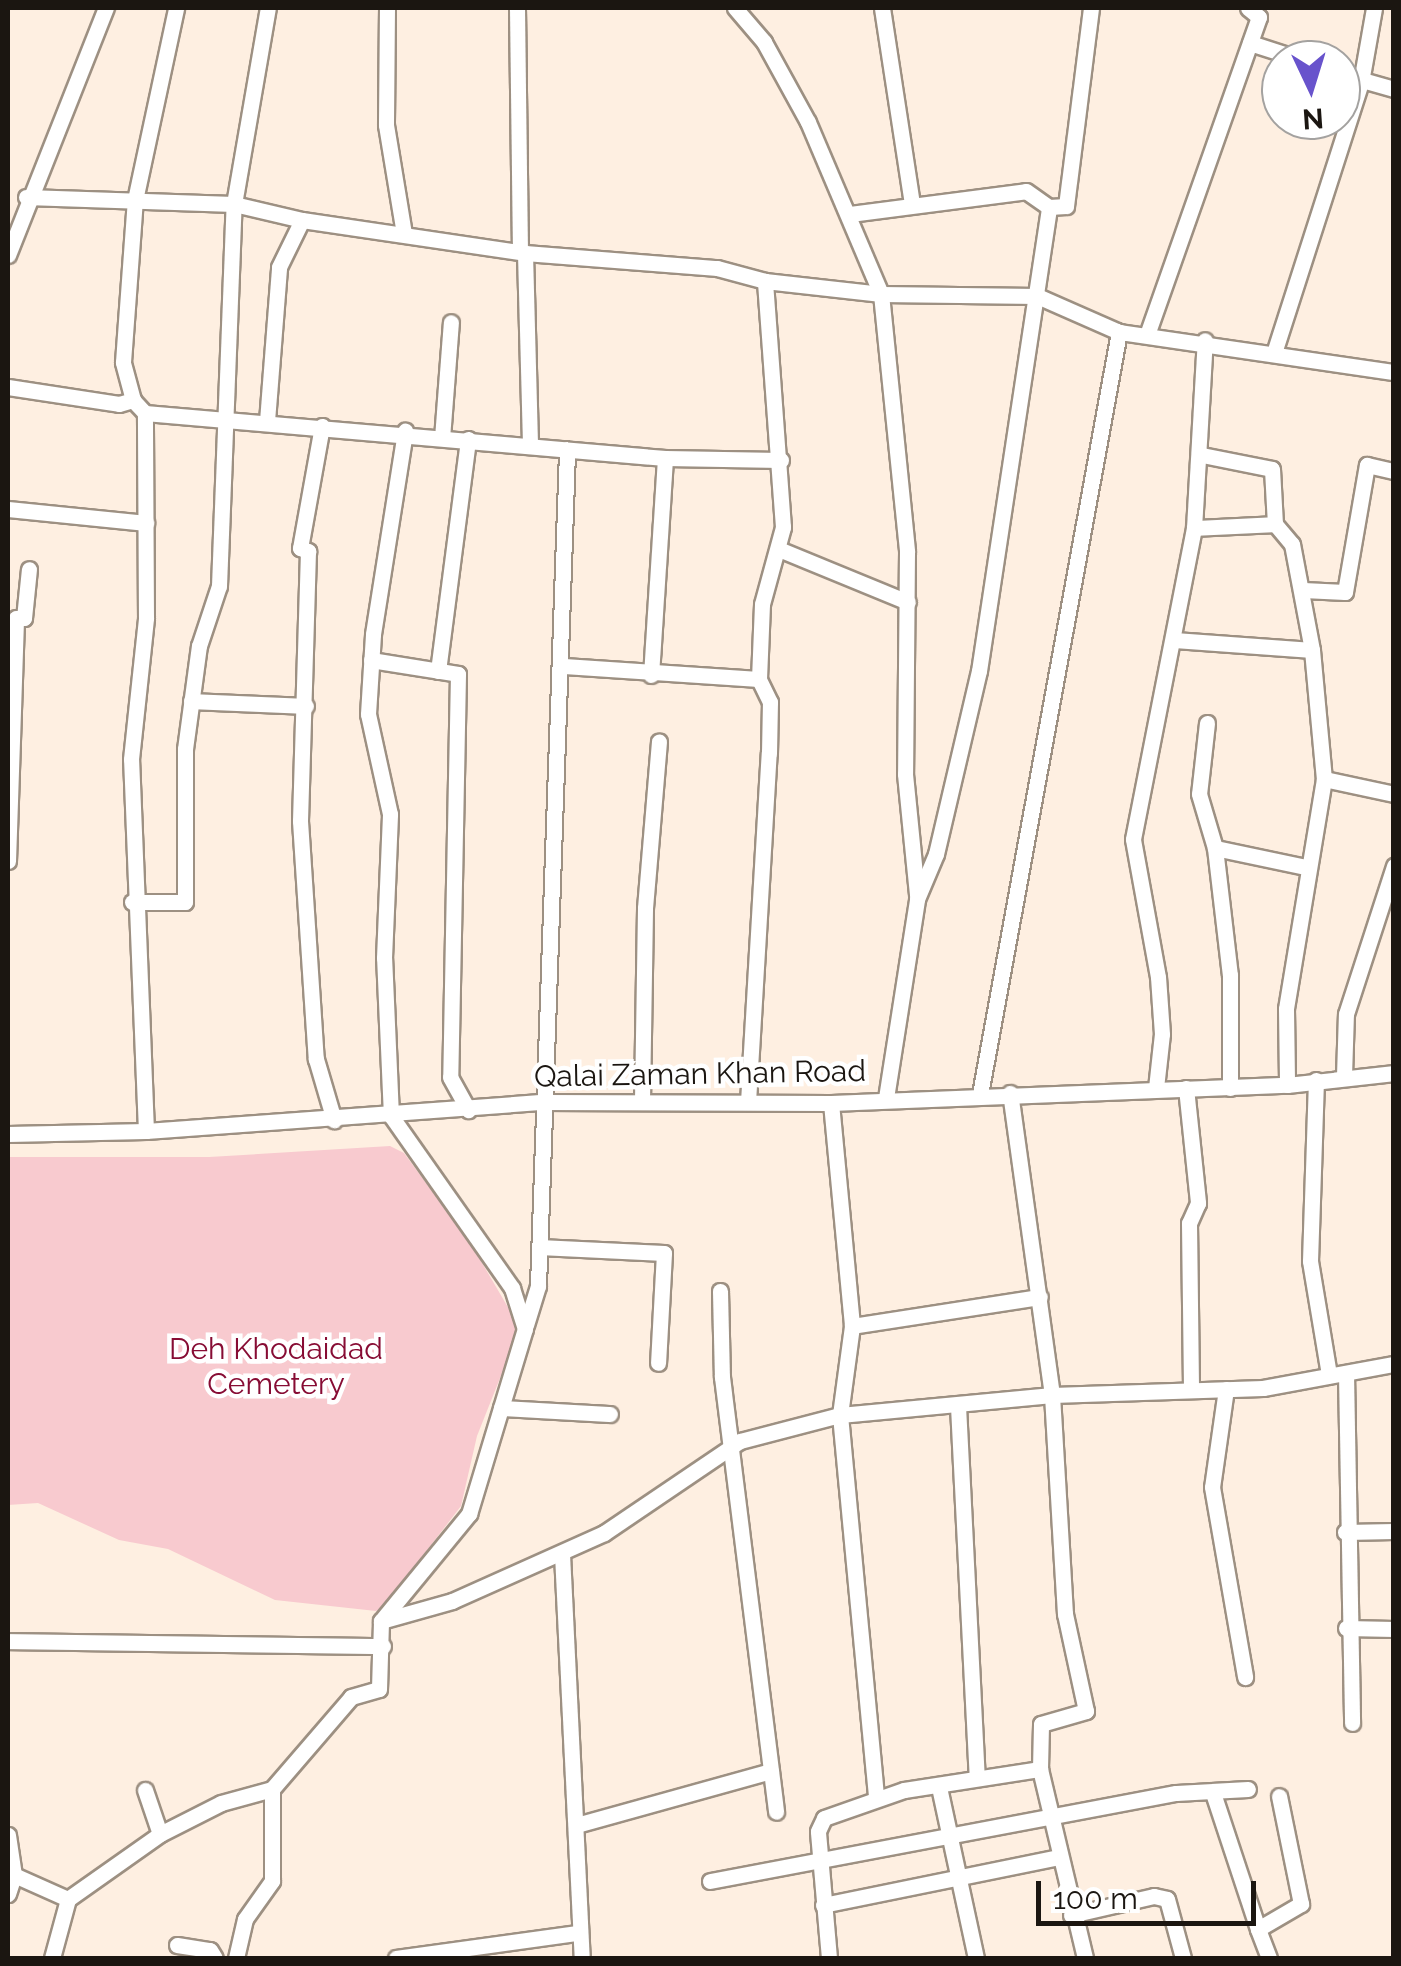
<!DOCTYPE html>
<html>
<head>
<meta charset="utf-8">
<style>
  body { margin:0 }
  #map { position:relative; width:1401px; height:1966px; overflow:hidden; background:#feefe1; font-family:Raleway,sans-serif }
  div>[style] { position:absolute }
  .green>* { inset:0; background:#f8cacf }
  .roads { filter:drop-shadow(2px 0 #9d9082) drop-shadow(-2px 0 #9d9082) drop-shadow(0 2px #9d9082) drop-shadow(0 -2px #9d9082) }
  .minor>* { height:15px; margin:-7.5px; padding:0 7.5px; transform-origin:7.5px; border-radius:7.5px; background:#fff }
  span { translate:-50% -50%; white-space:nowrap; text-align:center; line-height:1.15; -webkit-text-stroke:9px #fff; paint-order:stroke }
  .street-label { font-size:30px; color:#1b1611 }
  .park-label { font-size:30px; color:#870c34 }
  .frame { position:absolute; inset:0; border:10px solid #1b1611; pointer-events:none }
  .north { position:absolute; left:1261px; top:40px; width:100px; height:100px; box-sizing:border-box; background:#fff; border:2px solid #a4a2a0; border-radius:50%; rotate:176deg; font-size:28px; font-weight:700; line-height:40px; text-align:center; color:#1b1611 }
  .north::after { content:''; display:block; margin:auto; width:35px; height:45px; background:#6853cc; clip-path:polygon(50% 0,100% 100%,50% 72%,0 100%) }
  .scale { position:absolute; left:1036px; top:1881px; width:220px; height:45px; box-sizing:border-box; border:5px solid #1b1611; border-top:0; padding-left:12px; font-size:30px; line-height:35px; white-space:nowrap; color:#1b1611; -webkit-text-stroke:8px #fff; paint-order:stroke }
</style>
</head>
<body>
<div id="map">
  <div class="green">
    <i style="clip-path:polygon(390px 1146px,404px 1153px,471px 1244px,520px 1328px,477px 1436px,461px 1506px,385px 1605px,376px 1611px,275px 1600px,168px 1549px,119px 1540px,38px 1503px,8px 1505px,8px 1157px,209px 1157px)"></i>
  </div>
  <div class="roads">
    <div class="minor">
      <i style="left:387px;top:8px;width:117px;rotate:90.5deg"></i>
      <i style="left:386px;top:125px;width:110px;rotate:80.6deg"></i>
      <i style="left:517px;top:8px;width:240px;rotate:89.3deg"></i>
      <i style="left:735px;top:8px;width:45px;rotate:49.5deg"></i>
      <i style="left:764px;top:42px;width:91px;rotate:61.2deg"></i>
      <i style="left:808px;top:122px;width:187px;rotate:67deg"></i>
      <i style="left:881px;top:294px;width:259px;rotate:84.2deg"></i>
      <i style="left:907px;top:552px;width:222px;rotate:90.5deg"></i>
      <i style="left:905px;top:774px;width:122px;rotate:84.3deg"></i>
      <i style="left:882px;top:8px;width:199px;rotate:81.3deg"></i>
      <i style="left:1250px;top:43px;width:56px;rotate:17.8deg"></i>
      <i style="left:1341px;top:74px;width:55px;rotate:15.8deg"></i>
      <i style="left:26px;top:197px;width:208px;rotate:1.9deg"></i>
      <i style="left:234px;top:204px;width:70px;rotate:13.2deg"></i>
      <i style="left:302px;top:220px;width:225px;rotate:8.4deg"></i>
      <i style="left:525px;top:253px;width:193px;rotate:4.5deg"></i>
      <i style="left:717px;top:268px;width:50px;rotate:15.2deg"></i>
      <i style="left:765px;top:281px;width:117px;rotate:6.4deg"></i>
      <i style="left:881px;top:294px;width:156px;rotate:0.7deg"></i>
      <i style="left:1037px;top:296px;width:90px;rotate:23.7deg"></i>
      <i style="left:1119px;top:332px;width:278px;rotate:8.3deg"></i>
      <i style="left:850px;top:214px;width:177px;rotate:-7.4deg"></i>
      <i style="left:1026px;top:191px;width:28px;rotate:35deg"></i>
      <i style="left:525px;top:253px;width:193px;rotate:88.5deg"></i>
      <i style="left:8px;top:255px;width:266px;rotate:-68.4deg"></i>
      <i style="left:1148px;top:332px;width:334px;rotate:-70.6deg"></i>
      <i style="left:1259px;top:17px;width:14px;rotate:-141deg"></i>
      <i style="left:1274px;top:353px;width:285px;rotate:-72.2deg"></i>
      <i style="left:1361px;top:82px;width:75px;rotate:-80deg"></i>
      <i style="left:8px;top:387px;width:112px;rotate:8.7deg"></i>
      <i style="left:119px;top:404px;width:15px;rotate:-16deg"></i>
      <i style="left:145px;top:413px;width:522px;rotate:4.95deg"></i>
      <i style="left:665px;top:458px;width:116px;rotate:1deg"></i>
      <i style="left:267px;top:421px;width:154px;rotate:-85.5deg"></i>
      <i style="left:279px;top:267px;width:52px;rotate:-63.9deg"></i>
      <i style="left:322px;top:426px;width:124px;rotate:100.2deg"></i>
      <i style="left:300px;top:548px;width:9px;rotate:21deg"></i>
      <i style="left:308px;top:551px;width:270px;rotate:91.7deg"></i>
      <i style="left:300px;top:821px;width:239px;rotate:86.2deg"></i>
      <i style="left:316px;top:1059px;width:64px;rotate:73.6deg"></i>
      <i style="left:442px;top:438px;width:116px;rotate:-85.6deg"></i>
      <i style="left:1202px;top:455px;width:71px;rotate:11.3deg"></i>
      <i style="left:1272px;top:469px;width:55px;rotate:86.9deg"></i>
      <i style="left:1275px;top:524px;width:26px;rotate:50deg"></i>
      <i style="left:1292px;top:544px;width:108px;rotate:79.3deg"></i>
      <i style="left:1312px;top:650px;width:130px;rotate:84.7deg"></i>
      <i style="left:1324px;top:779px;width:233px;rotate:99.4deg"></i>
      <i style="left:1286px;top:1009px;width:76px;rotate:89.2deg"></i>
      <i style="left:8px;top:509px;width:139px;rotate:5.8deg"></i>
      <i style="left:1194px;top:528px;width:81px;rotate:-2.8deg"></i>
      <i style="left:781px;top:550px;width:137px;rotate:22.3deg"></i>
      <i style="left:1303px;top:590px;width:42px;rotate:2.7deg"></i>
      <i style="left:1345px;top:592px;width:129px;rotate:-80.2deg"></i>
      <i style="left:1367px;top:465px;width:28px;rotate:13deg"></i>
      <i style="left:1175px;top:640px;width:137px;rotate:4.2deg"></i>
      <i style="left:371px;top:660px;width:88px;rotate:9.1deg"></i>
      <i style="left:458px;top:674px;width:403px;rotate:91.1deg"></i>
      <i style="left:450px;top:1077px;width:38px;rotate:61deg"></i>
      <i style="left:564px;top:666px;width:195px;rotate:3.8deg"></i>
      <i style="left:438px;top:671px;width:234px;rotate:-82.6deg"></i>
      <i style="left:651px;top:675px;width:217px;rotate:-86.3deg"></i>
      <i style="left:191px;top:701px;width:115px;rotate:2.5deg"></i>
      <i style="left:1207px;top:723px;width:71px;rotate:96.4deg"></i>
      <i style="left:1199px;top:794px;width:56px;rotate:73.5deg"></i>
      <i style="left:1215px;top:848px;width:128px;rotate:83.3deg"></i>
      <i style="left:1230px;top:975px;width:113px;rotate:90deg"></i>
      <i style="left:1324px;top:779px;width:72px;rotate:12.1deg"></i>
      <i style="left:1215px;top:848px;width:93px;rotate:11.8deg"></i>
      <i style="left:8px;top:861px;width:243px;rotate:-88.1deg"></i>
      <i style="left:16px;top:618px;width:8px"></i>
      <i style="left:24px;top:618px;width:49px;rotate:-84.2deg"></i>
      <i style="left:132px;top:902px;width:53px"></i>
      <i style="left:185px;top:902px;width:153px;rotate:-90deg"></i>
      <i style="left:185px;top:749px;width:104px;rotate:-82.3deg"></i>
      <i style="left:199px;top:646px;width:63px;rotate:-71.6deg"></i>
      <i style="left:219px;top:586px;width:382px;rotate:-87.8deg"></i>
      <i style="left:234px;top:204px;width:199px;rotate:-80.2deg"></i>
      <i style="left:1344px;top:1076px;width:62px;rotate:-88.2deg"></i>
      <i style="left:1346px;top:1014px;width:156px;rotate:-72deg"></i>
      <i style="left:1316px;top:1080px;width:181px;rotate:91.9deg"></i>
      <i style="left:1310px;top:1261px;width:116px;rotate:80.5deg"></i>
      <i style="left:1156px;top:1088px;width:54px;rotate:-83.7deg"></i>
      <i style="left:1162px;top:1034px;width:57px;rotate:-94deg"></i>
      <i style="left:1158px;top:977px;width:140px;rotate:-100.3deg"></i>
      <i style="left:1133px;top:839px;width:317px;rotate:-78.9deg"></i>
      <i style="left:1194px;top:528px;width:188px;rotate:-86.7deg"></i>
      <i style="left:1186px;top:1088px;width:116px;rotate:84deg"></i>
      <i style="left:1198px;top:1203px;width:22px;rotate:114deg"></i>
      <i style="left:1189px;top:1223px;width:166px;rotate:89.3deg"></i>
      <i style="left:980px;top:1094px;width:775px;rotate:-79.66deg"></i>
      <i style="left:886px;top:1098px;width:201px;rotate:-81.1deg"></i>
      <i style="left:917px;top:899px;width:49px;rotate:-67.1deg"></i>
      <i style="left:936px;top:854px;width:188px;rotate:-76.8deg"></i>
      <i style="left:979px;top:671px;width:469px;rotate:-81.4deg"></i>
      <i style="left:1049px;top:207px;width:17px;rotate:-3deg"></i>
      <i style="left:1066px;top:206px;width:200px;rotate:-82.8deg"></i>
      <i style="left:642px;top:1100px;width:192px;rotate:-89.1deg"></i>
      <i style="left:645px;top:908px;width:167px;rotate:-85.2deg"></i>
      <i style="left:748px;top:1102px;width:350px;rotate:-86.6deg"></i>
      <i style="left:769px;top:753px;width:51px;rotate:-88.9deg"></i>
      <i style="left:770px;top:702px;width:25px;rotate:-116deg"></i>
      <i style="left:759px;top:679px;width:75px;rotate:-87.7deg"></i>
      <i style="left:762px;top:604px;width:80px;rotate:-74.7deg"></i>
      <i style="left:783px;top:527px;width:247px;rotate:-94.2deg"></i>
      <i style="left:831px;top:1103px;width:224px;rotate:84.6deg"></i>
      <i style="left:852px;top:1326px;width:90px;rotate:97.7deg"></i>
      <i style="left:840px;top:1415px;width:385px;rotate:84.6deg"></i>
      <i style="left:146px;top:1131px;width:372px;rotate:-92.3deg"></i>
      <i style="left:131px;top:759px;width:142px;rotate:-83.9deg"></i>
      <i style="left:146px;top:618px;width:205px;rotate:-90.3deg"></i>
      <i style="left:145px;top:413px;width:18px;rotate:-133deg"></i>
      <i style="left:133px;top:400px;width:39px;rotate:-105deg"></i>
      <i style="left:123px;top:362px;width:162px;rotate:-85.8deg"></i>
      <i style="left:135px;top:200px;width:196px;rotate:-77.9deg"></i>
      <i style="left:8px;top:1134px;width:138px;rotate:-1.2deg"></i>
      <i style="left:146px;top:1131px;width:398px;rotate:-4.2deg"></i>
      <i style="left:543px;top:1102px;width:288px;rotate:0.2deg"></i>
      <i style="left:831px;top:1103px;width:456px;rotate:-2.3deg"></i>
      <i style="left:1287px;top:1085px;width:108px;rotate:-6.4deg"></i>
      <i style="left:539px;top:1247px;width:125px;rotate:2.7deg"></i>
      <i style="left:664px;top:1253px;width:110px;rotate:93.1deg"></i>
      <i style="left:720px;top:1291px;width:86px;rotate:88.7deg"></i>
      <i style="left:722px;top:1377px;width:438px;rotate:82.9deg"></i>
      <i style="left:526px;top:1325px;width:41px;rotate:-72.9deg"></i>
      <i style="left:538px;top:1286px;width:837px;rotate:-88.01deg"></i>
      <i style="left:852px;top:1326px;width:190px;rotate:-8.8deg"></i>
      <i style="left:1346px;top:1373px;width:350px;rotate:89deg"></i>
      <i style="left:1226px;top:1389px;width:99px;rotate:98.1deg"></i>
      <i style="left:1212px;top:1487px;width:193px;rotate:80.1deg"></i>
      <i style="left:958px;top:1406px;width:372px;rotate:87.1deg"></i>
      <i style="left:501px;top:1408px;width:109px;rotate:3.2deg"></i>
      <i style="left:1345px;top:1532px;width:49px;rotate:-1.2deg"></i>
      <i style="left:562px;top:1554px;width:404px;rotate:87.2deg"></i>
      <i style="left:381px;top:1621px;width:74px;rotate:-15.7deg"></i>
      <i style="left:452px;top:1601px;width:167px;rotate:-24.1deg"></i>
      <i style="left:604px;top:1533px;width:164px;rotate:-34.1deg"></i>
      <i style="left:740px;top:1441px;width:103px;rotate:-14.6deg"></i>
      <i style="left:840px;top:1415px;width:213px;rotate:-5.4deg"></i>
      <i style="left:1052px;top:1395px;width:211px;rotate:-1.9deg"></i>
      <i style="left:1263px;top:1388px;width:133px;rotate:-10.4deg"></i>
      <i style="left:1346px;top:1628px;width:48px;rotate:1.2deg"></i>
      <i style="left:8px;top:1641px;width:375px;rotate:0.8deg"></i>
      <i style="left:1040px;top:1769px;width:194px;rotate:76.6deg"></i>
      <i style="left:939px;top:1787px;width:175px;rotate:77.8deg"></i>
      <i style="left:145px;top:1790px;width:46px;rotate:71.2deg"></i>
      <i style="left:1213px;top:1793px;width:143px;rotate:71.7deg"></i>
      <i style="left:580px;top:1824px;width:198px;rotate:-15.5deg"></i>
      <i style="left:8px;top:1835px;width:40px;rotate:81.5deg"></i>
      <i style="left:14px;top:1875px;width:59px;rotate:24deg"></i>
      <i style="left:710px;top:1881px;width:474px;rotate:-10.7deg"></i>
      <i style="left:1176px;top:1793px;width:72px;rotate:-3.2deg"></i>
      <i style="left:8px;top:1894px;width:20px;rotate:-72deg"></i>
      <i style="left:823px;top:1905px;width:240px;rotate:-11.5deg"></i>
      <i style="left:1071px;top:1915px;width:85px;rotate:-12.9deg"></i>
      <i style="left:1154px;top:1896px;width:13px;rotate:13deg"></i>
      <i style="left:1167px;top:1899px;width:61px;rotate:74.8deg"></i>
      <i style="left:177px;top:1945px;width:33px;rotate:9deg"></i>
      <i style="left:210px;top:1950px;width:9px;rotate:58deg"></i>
      <i style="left:52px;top:1958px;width:61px;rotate:-74.8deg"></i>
      <i style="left:68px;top:1899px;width:113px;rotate:-35.2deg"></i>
      <i style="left:160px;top:1834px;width:68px;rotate:-26.9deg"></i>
      <i style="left:221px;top:1803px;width:53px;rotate:-15.4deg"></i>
      <i style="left:272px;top:1789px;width:121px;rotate:-49.3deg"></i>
      <i style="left:351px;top:1697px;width:29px;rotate:-16deg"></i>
      <i style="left:379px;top:1689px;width:68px;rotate:-88.3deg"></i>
      <i style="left:381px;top:1621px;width:139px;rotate:-50.6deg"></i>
      <i style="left:469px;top:1514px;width:193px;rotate:-73.2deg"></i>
      <i style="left:525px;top:1329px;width:43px;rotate:-107.6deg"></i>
      <i style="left:512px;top:1288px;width:210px;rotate:-125.1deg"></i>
      <i style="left:391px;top:1116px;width:158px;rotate:-92.5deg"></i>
      <i style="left:384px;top:958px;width:144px;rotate:-87.6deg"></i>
      <i style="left:390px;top:814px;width:102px;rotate:-102.4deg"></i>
      <i style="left:368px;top:714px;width:80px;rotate:-86.4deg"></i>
      <i style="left:373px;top:634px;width:206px;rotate:-81deg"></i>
      <i style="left:236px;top:1958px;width:40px;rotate:-77deg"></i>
      <i style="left:245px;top:1919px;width:47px;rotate:-54.6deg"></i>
      <i style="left:272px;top:1881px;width:92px;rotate:-90deg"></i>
      <i style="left:396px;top:1958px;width:183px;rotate:-7.9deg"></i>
      <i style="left:829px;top:1958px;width:127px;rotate:-95deg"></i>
      <i style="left:818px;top:1831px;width:14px;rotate:-65deg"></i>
      <i style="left:824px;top:1818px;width:85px;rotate:-19.3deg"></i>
      <i style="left:904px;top:1790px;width:138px;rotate:-8.8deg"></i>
      <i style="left:1040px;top:1769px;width:45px;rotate:-88.7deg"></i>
      <i style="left:1041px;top:1724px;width:47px;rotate:-16.1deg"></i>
      <i style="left:1086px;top:1711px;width:99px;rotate:-102.2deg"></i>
      <i style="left:1065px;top:1614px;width:219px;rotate:-93.4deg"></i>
      <i style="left:1052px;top:1395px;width:305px;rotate:-97.9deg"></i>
      <i style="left:1269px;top:1958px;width:31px;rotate:-111deg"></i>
      <i style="left:1258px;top:1929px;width:50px;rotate:-30.2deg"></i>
      <i style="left:1301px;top:1904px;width:110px;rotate:-101.5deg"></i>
    </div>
  </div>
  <div class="street-label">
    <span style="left:700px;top:1074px;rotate:-1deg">Qalai Zaman Khan Road</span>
  </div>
  <div class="park-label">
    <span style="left:276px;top:1366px">Deh Khodaidad<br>Cemetery</span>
  </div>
  <div class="frame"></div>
  <div class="north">N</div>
  <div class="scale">100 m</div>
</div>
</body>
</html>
